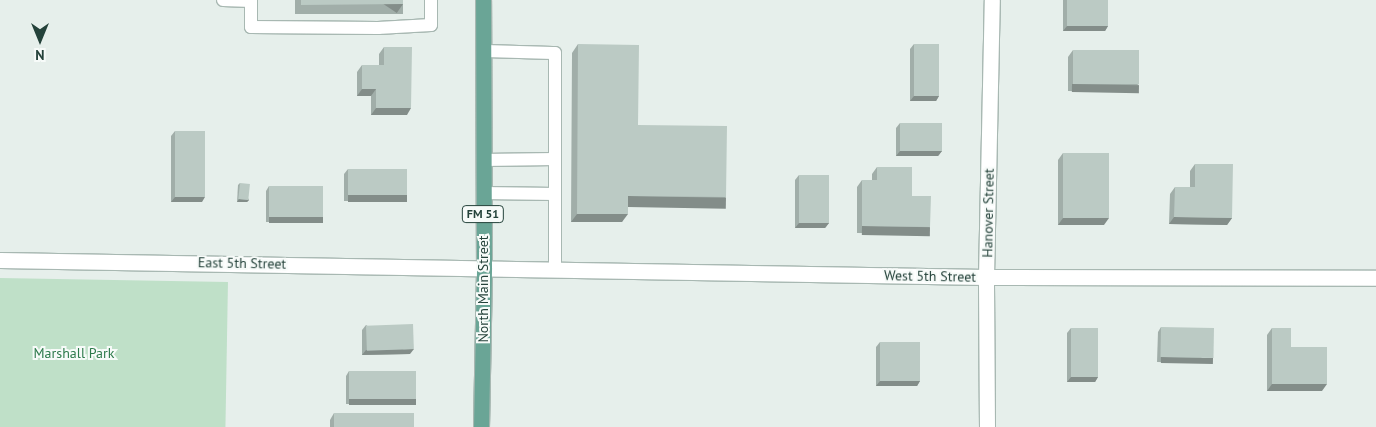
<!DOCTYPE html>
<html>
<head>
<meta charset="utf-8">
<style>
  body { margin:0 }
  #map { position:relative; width:1376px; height:427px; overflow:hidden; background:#e6efeb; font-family:"PT Sans",sans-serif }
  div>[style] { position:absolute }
  .green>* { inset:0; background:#bfe0c8; transform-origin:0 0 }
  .roads { filter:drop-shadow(1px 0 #a8b8b2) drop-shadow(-1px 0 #a8b8b2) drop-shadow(0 1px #a8b8b2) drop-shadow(0 -1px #a8b8b2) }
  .service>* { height:12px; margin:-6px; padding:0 6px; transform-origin:6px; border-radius:6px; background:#fff }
  .minor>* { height:15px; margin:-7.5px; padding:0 7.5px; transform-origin:7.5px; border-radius:7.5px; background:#fff }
  .primary>* { height:15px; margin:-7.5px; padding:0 7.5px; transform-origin:7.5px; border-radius:7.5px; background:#6aa596 }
  .wall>* { inset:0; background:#a1aea9; transform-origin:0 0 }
  .shaded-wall>* { inset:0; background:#838d89; transform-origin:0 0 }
  .building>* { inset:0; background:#bbcac4; transform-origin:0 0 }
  span { translate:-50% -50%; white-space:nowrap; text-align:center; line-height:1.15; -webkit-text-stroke:4px #f7fbf9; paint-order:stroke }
  .shield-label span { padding:1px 4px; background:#f7fbf9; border:1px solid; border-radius:4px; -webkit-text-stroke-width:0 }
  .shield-label { font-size:12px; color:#24423a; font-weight:700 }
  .street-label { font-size:14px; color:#24423a }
  .park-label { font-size:14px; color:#2d7a4b }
  .north { position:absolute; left:15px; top:15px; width:50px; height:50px; -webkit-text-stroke:4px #f7fbf9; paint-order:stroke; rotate:180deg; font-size:14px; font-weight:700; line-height:20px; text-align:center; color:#24423a }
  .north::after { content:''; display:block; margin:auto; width:18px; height:22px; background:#24423a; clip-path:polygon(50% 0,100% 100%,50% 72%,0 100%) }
</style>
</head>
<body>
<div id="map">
  <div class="green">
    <i style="left:0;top:278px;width:228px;height:149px;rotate:1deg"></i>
  </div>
  <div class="roads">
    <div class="service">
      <i style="left:223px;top:0;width:28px;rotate:2deg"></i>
      <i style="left:251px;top:0;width:27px;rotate:90deg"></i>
      <i style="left:251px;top:27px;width:127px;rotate:0.5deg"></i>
      <i style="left:378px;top:28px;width:53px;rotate:-3.2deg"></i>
      <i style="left:431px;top:25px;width:25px;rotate:-90deg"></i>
      <i style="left:483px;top:51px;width:72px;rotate:1.6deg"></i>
      <i style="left:555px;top:53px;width:215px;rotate:90deg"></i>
      <i style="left:483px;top:160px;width:72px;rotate:-0.8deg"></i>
      <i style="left:483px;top:193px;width:72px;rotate:0.8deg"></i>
    </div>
    <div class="minor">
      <i style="left:0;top:260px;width:986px;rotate:0.99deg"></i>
      <i style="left:986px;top:277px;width:390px;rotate:0.1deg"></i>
      <i style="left:987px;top:427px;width:150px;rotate:-90.4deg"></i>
      <i style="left:986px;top:277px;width:277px;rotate:-88.8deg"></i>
    </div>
    <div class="primary">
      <i style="left:481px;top:427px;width:160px;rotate:-88.9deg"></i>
      <i style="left:484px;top:267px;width:267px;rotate:-90.2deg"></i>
    </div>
  </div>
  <div class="wall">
    <i style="left:295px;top:0;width:108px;height:14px"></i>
    <i style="clip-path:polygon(1063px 0,1108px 0,1108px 26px,1105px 31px,1063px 31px)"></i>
    <i style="clip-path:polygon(578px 44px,638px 125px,726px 197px,720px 206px,628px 205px,622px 222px,571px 222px,572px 53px)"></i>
    <i style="clip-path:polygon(914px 44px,939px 96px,936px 101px,910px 101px,910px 49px)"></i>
    <i style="clip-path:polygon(384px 47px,407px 115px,371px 115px,371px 96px,357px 96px,357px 72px,362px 65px,379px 65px,379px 54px)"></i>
    <i style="clip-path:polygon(1073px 50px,1139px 85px,1134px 92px,1068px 91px,1068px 57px)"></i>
    <i style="clip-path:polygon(900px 123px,942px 151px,938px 156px,896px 156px,896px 128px)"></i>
    <i style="clip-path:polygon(175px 131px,202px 202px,171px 202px,171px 136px)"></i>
    <i style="clip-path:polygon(1063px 153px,1104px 225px,1058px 225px,1058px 160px)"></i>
    <i style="clip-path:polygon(1195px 164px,1232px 218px,1227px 225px,1169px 224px,1170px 194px,1175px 187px,1190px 187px,1190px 171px)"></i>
    <i style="clip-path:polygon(877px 167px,912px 196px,930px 227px,925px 234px,857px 233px,857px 187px,862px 180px,872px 180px,872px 174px)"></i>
    <i style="clip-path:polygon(348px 169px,407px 195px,404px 201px,344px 201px,344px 174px)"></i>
    <i style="clip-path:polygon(799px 175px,829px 223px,825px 228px,795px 228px,795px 180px)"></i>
    <i style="clip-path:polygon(240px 183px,249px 200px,247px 202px,237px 202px,238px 185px)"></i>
    <i style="clip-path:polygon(269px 186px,323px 217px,320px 222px,266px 222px,266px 191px)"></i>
    <i style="clip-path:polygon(366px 325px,410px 354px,362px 355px,362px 330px)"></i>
    <i style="clip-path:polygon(1161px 327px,1209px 363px,1157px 362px,1158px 332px)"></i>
    <i style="clip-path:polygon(1071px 328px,1098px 377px,1095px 382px,1067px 382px,1067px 333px)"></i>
    <i style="clip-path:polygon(1272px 328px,1291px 347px,1322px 391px,1267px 391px,1267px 335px)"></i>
    <i style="clip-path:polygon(880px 342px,920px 381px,917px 386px,876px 386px,876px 347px)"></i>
    <i style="clip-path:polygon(349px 371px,413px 404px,346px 404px,346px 376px)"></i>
    <i style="clip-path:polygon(334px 413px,414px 427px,330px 427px,330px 420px)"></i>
  </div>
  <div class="shaded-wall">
    <i style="left:403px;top:4px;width:11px;height:102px;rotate:124deg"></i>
    <i style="clip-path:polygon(1067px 26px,1108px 26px,1105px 31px,1063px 31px)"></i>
    <i style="left:1072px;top:84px;width:67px;height:8px;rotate:1deg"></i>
    <i style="clip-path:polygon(362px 89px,376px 89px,371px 96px,357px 96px)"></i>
    <i style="clip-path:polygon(914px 96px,939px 96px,936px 101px,910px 101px)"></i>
    <i style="clip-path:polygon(376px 108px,411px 108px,407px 115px,371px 115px)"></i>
    <i style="clip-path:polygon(900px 151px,942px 151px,938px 156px,896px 156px)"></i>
    <i style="left:348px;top:195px;width:59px;height:7px"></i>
    <i style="left:628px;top:196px;width:98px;height:11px;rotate:1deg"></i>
    <i style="clip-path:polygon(175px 197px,205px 197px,202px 202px,171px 202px)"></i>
    <i style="clip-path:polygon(239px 199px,249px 200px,247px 202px,237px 202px)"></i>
    <i style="clip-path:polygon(577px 214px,628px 214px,622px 222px,571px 222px)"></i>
    <i style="left:269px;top:217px;width:54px;height:6px"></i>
    <i style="clip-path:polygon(1174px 217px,1232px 218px,1227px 225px,1169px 224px)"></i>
    <i style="clip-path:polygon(1063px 218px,1109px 218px,1104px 225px,1058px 225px)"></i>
    <i style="clip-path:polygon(799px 223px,829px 223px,825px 228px,795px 228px)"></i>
    <i style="left:862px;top:226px;width:68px;height:9px;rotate:1deg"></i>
    <i style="clip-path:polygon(414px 349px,410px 354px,362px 355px,366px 350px)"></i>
    <i style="left:1161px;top:357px;width:52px;height:6px;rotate:1deg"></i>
    <i style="clip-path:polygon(1071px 377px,1098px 377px,1095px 382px,1067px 382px)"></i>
    <i style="clip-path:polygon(880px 381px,920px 381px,917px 386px,876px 386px)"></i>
    <i style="clip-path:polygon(1272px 384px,1327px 384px,1322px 391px,1267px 391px)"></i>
    <i style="left:349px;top:399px;width:67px;height:6px"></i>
  </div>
  <div class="building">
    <i style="clip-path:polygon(301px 0,403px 0,403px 4px,301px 5px)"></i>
    <i style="left:1067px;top:0;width:41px;height:26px"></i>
    <i style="clip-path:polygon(578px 44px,639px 45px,638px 125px,727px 126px,726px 197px,628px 196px,628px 214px,577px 214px)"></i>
    <i style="left:914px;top:44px;width:25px;height:52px"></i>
    <i style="clip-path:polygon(384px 47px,412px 47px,411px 108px,376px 108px,376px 89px,362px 89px,362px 65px,384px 65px)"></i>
    <i style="left:1073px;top:50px;width:66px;height:34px"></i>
    <i style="left:900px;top:123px;width:42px;height:28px"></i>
    <i style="left:175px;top:131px;width:30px;height:66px"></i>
    <i style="left:1063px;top:153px;width:46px;height:65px"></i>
    <i style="clip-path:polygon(1195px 164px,1233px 164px,1232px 218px,1174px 217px,1175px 187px,1195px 187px)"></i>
    <i style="clip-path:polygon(877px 167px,912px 167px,912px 196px,931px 196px,930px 227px,862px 226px,862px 180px,877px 180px)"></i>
    <i style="left:348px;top:169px;width:59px;height:26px"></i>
    <i style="left:799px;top:175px;width:30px;height:48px"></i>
    <i style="left:240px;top:183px;width:10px;height:16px;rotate:6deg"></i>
    <i style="left:269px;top:186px;width:54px;height:31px"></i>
    <i style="left:413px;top:324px;width:25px;height:47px;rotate:88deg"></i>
    <i style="left:1161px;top:327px;width:53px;height:30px;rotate:1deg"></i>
    <i style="left:1071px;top:328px;width:27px;height:49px"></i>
    <i style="clip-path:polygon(1272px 328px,1291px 328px,1291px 347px,1327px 347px,1327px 384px,1272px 384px)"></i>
    <i style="left:880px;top:342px;width:40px;height:39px"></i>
    <i style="left:349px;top:371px;width:67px;height:28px"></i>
    <i style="left:334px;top:413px;width:80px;height:14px"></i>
  </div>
  <div class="shield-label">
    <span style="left:483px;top:214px">FM 51</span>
  </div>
  <div class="street-label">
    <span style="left:988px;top:213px;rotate:-89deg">Hanover Street</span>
    <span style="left:242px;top:263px;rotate:1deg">East 5th Street</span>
    <span style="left:930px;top:276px;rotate:1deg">West 5th Street</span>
    <span style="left:483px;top:289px;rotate:-90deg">North Main Street</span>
  </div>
  <div class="park-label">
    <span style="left:74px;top:353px">Marshall Park</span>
  </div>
  <div class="north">N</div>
</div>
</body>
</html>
